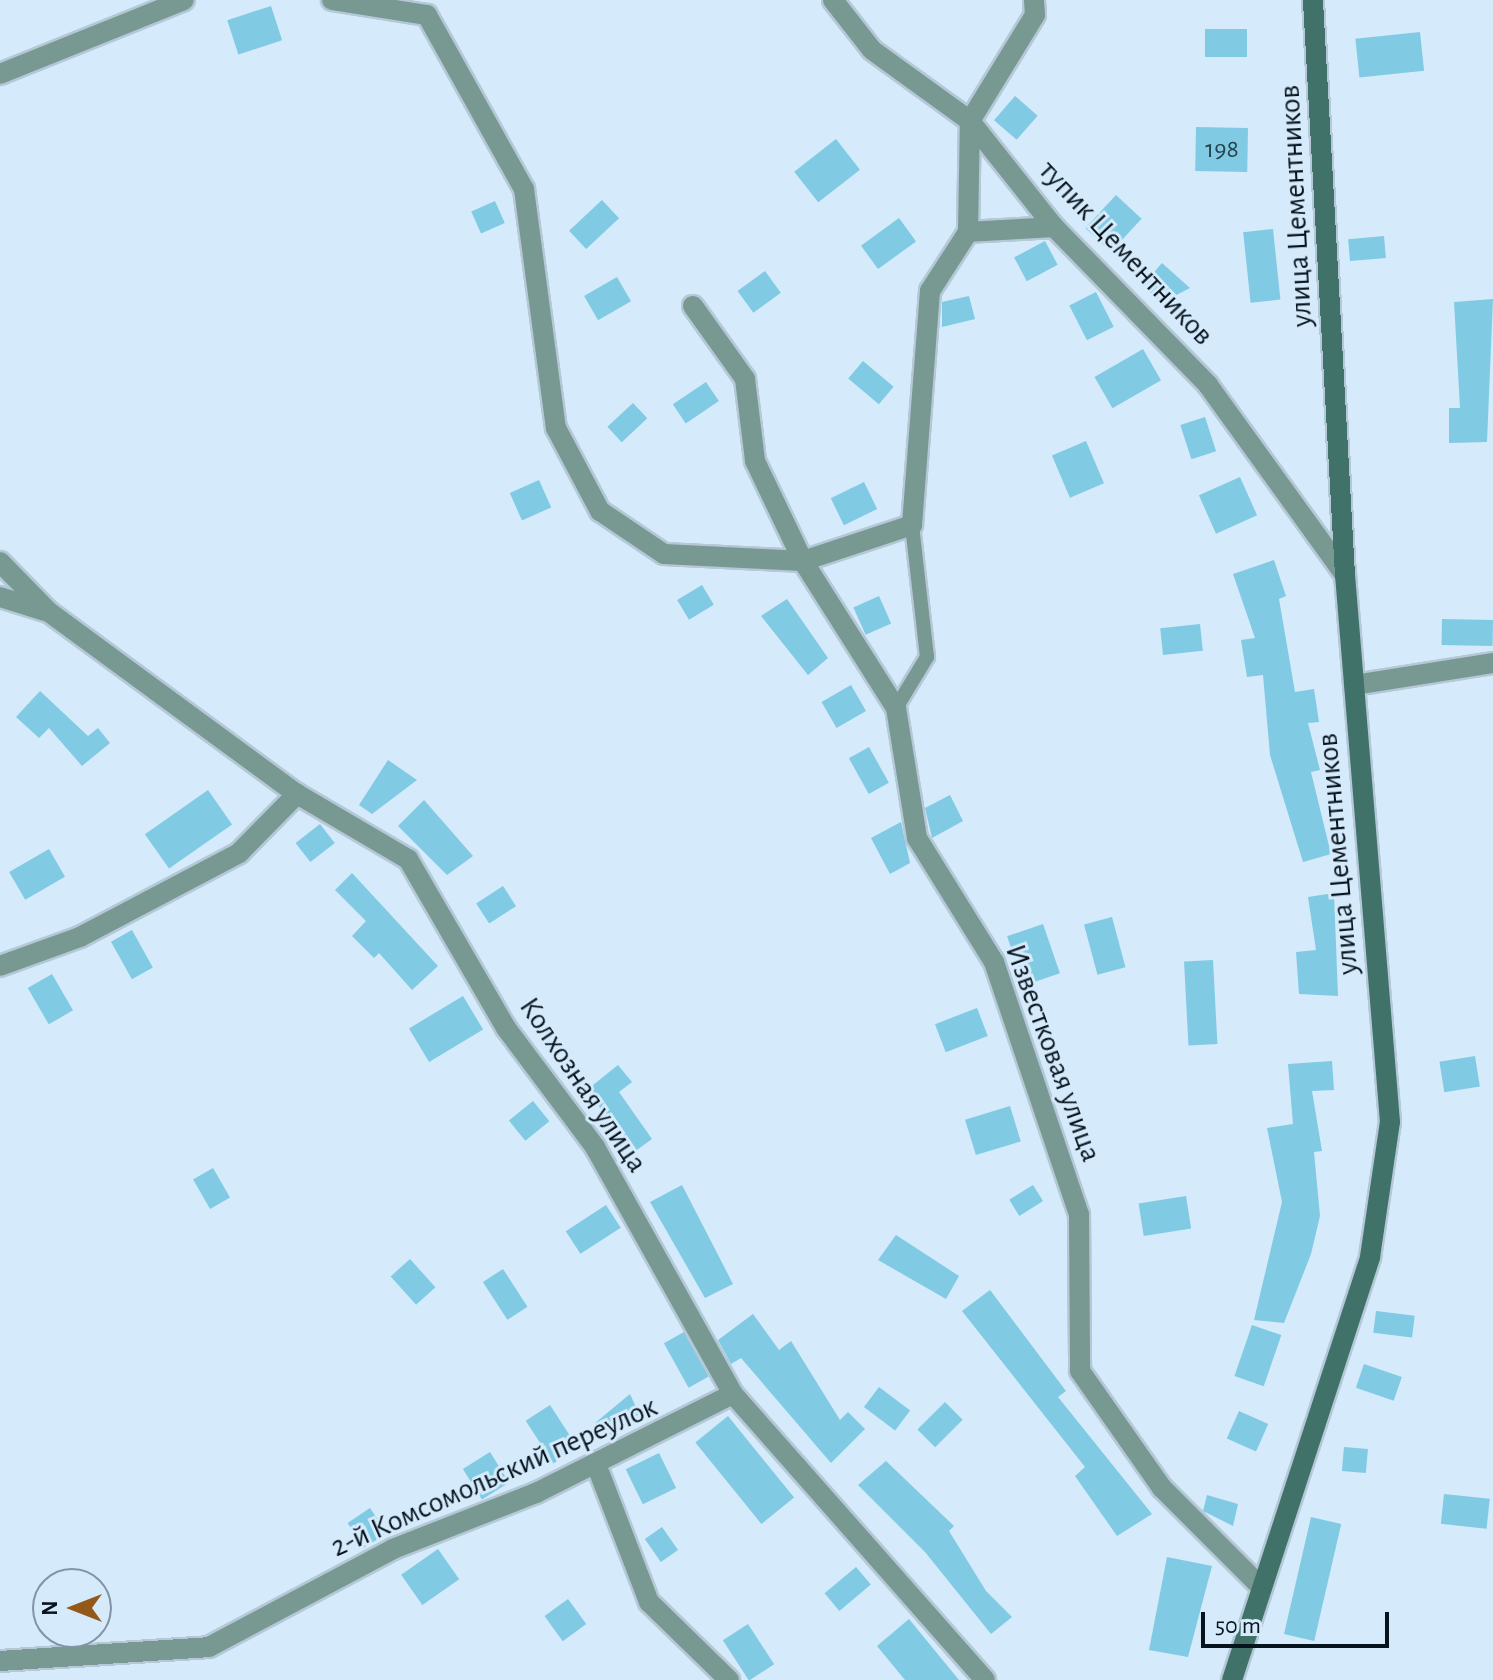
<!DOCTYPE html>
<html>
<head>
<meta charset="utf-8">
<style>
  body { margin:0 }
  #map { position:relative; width:1493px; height:1680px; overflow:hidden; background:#d5eafb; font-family:"Alegreya Sans",sans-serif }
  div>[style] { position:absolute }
  .building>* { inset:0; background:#80cae4; transform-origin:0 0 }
  .roads { filter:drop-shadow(2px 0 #b4c8d7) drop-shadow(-2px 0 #b4c8d7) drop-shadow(0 2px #b4c8d7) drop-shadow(0 -2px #b4c8d7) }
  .lane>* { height:14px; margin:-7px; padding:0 7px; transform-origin:7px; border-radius:7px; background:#789892 }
  .street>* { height:20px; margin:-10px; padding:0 10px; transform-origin:10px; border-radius:10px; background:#789892 }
  .secondary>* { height:20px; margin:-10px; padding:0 10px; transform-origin:10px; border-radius:10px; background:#40726a }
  span { translate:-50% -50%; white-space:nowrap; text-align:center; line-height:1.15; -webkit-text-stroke:6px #d5eafb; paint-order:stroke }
  .number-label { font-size:26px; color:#25424f }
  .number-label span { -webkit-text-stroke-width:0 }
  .street-label { font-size:30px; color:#07141d }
  .north { position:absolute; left:32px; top:1568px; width:80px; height:80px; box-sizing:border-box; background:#d5eafb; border:2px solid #8394a2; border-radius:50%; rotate:270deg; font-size:22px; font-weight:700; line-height:32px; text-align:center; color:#07141d }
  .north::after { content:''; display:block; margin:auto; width:28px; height:36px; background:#945918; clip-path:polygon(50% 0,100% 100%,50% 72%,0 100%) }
  .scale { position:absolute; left:1201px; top:1612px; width:188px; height:36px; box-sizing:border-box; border:4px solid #07141d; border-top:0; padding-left:10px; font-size:24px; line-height:28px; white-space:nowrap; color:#07141d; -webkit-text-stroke:6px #d5eafb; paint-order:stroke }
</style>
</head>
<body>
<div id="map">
  <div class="building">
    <i style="left:271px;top:6px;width:36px;height:46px;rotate:72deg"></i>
    <i style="left:1205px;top:29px;width:42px;height:28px"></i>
    <i style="left:1420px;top:32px;width:39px;height:65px;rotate:84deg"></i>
    <i style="left:1015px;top:96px;width:30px;height:32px;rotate:41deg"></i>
    <i style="left:1196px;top:127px;width:52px;height:44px;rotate:1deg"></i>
    <i style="left:836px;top:139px;width:39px;height:53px;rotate:52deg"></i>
    <i style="left:1116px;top:195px;width:35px;height:45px;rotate:43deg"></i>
    <i style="left:602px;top:200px;width:25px;height:45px;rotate:47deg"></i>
    <i style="left:495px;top:201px;width:24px;height:26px;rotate:66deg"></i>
    <i style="left:899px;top:218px;width:29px;height:47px;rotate:54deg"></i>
    <i style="left:1273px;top:229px;width:71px;height:30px;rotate:84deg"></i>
    <i style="left:1384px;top:236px;width:22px;height:36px;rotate:85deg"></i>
    <i style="left:1045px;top:241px;width:27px;height:35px;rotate:62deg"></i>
    <i style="clip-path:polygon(1162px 263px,1190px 288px,1161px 303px,1142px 286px)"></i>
    <i style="left:765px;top:271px;width:27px;height:34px;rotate:54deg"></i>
    <i style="left:617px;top:277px;width:28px;height:38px;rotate:60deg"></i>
    <i style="left:1096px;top:292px;width:39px;height:30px;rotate:63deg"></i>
    <i style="clip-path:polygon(969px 296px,975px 319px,942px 327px,942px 302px)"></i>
    <i style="clip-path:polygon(1493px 299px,1487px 442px,1449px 443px,1449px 408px,1460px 408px,1454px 302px)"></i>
    <i style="left:1143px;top:349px;width:36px;height:56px;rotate:60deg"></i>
    <i style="left:863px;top:361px;width:40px;height:23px;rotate:40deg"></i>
    <i style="left:706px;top:382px;width:23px;height:40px;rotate:56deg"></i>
    <i style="left:633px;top:403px;width:21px;height:35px;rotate:47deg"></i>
    <i style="left:1205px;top:417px;width:36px;height:26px;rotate:72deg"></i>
    <i style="left:1086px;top:441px;width:46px;height:37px;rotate:67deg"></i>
    <i style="left:1240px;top:477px;width:42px;height:45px;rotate:66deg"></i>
    <i style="left:539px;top:480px;width:30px;height:32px;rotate:66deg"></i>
    <i style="left:864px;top:482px;width:30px;height:37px;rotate:64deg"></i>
    <i style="clip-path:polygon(1274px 560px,1286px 596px,1279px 599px,1295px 692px,1314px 689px,1319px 722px,1308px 723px,1320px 770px,1311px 772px,1331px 854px,1303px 862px,1270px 755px,1263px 675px,1247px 677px,1241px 640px,1255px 638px,1233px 574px)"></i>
    <i style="left:702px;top:585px;width:23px;height:29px;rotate:59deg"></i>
    <i style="left:879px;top:596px;width:30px;height:28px;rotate:66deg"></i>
    <i style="clip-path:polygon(787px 599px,828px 658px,808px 675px,761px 616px)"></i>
    <i style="left:1442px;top:619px;width:51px;height:26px;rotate:1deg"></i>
    <i style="left:1200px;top:624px;width:27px;height:40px;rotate:84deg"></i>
    <i style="left:851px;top:685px;width:30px;height:34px;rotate:60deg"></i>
    <i style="clip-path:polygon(40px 691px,88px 736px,98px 728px,110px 743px,82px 766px,49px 728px,39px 738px,16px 717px)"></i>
    <i style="left:869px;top:747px;width:41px;height:23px;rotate:61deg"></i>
    <i style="clip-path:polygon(388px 760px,417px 780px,372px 814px,359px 805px)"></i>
    <i style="left:208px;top:790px;width:42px;height:77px;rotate:55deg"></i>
    <i style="clip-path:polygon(950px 795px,963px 821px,932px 838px,925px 808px)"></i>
    <i style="clip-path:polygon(424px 800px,473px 856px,447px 875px,398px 826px)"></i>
    <i style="clip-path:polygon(901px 822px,910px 863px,890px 874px,871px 838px)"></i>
    <i style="left:320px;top:824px;width:24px;height:31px;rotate:52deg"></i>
    <i style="left:49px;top:849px;width:32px;height:46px;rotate:60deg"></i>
    <i style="clip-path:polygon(352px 873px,438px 966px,412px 990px,379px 953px,374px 958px,352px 936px,366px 921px,335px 890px)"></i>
    <i style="left:503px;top:886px;width:24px;height:32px;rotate:57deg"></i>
    <i style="clip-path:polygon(1334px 893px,1338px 996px,1299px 994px,1296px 952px,1316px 950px,1308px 897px)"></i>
    <i style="left:1112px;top:917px;width:52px;height:29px;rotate:75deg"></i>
    <i style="left:1043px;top:924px;width:52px;height:38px;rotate:71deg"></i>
    <i style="left:132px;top:930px;width:43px;height:24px;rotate:61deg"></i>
    <i style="left:1213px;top:960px;width:84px;height:29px;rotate:87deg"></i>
    <i style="left:52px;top:974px;width:42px;height:28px;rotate:60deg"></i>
    <i style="left:463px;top:996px;width:39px;height:63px;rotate:59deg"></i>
    <i style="left:977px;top:1008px;width:30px;height:45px;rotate:69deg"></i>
    <i style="left:1475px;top:1056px;width:31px;height:36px;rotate:81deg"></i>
    <i style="clip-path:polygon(1332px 1061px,1334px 1090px,1312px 1091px,1322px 1151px,1314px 1152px,1320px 1216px,1311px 1254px,1284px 1323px,1254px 1320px,1282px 1202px,1267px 1128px,1293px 1124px,1288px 1064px)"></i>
    <i style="clip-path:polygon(618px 1065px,632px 1082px,619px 1092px,652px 1139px,630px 1155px,588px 1089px)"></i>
    <i style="left:533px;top:1101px;width:26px;height:31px;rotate:51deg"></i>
    <i style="left:1010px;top:1106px;width:37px;height:47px;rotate:73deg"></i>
    <i style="left:213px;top:1168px;width:34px;height:23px;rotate:60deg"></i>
    <i style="clip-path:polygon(682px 1185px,733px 1284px,705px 1298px,650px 1202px)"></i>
    <i style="left:1033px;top:1185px;width:19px;height:28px;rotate:58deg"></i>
    <i style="left:1186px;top:1196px;width:33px;height:48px;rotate:81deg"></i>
    <i style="left:606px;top:1205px;width:27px;height:48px;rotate:57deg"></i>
    <i style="clip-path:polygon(896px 1235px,959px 1276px,946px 1299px,878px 1260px)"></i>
    <i style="left:410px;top:1259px;width:38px;height:26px;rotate:48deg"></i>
    <i style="left:503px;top:1269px;width:45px;height:24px;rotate:57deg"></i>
    <i style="clip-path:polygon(990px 1290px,1066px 1391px,1058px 1397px,1152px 1514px,1117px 1536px,1075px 1476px,1085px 1467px,962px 1311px)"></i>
    <i style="left:1376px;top:1311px;width:39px;height:22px;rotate:7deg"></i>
    <i style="clip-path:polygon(753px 1314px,779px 1350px,791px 1341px,840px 1420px,848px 1412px,865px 1429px,831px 1463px,741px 1358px,731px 1364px,718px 1340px)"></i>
    <i style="left:1252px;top:1325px;width:31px;height:54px;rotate:19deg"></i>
    <i style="left:684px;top:1332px;width:51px;height:23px;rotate:61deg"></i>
    <i style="left:1364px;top:1364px;width:40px;height:25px;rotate:19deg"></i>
    <i style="left:879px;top:1387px;width:39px;height:25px;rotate:37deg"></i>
    <i style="clip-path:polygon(630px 1394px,639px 1414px,609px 1440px,595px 1423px)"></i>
    <i style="left:945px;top:1402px;width:25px;height:39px;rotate:45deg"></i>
    <i style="left:550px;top:1405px;width:51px;height:29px;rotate:57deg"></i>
    <i style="left:1239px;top:1411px;width:32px;height:30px;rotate:24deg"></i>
    <i style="left:728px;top:1416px;width:105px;height:42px;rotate:51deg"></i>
    <i style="left:1344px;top:1447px;width:24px;height:24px;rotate:5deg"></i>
    <i style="left:490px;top:1452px;width:36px;height:32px;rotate:58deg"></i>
    <i style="left:659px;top:1453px;width:39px;height:37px;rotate:64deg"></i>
    <i style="clip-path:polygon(886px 1461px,954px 1526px,949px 1531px,986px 1591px,1012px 1617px,991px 1634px,925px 1552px,858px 1485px)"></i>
    <i style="left:1444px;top:1494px;width:46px;height:30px;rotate:6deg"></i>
    <i style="clip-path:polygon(1207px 1495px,1238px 1504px,1233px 1526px,1203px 1511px)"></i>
    <i style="left:370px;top:1508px;width:30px;height:27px;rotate:56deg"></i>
    <i style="left:1311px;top:1517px;width:31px;height:120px;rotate:13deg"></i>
    <i style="left:662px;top:1527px;width:28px;height:21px;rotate:55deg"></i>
    <i style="left:438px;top:1549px;width:37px;height:45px;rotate:55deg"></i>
    <i style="clip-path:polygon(1167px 1557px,1212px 1566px,1188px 1657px,1149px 1650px)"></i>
    <i style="left:856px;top:1567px;width:23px;height:41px;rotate:50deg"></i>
    <i style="left:568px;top:1599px;width:31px;height:29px;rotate:54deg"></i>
    <i style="clip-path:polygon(909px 1619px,959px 1680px,905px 1680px,877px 1646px)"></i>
    <i style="left:748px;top:1624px;width:48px;height:30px;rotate:57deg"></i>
  </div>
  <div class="roads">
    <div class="lane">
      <i style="left:896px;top:708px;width:60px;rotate:-58.7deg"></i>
      <i style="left:927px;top:657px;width:133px;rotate:-96.5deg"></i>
    </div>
    <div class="street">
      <i style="left:332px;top:0;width:96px;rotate:9deg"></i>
      <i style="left:427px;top:15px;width:199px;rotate:60.9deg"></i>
      <i style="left:524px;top:189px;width:241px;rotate:82.4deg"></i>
      <i style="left:556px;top:428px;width:94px;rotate:62.1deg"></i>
      <i style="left:600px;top:511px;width:77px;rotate:33.9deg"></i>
      <i style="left:664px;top:554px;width:139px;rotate:2.9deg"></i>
      <i style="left:803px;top:561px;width:115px;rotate:-18.3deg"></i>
      <i style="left:912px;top:525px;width:235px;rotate:-85.6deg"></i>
      <i style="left:930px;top:291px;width:70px;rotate:-57.2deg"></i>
      <i style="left:968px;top:232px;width:111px;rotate:-89deg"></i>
      <i style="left:970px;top:121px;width:124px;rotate:-58.5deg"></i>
      <i style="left:1035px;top:15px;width:15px;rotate:-94deg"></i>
      <i style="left:833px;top:0;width:63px;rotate:52deg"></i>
      <i style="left:872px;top:50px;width:121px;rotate:35.9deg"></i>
      <i style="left:970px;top:121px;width:135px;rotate:51.6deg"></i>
      <i style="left:1054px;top:227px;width:221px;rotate:45.7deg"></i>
      <i style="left:1208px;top:385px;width:234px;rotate:54.2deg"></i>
      <i style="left:0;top:74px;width:198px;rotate:-21.9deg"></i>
      <i style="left:968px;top:232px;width:86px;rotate:-3.3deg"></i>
      <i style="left:693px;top:306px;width:90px;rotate:54.5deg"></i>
      <i style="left:745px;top:379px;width:83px;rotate:83deg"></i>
      <i style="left:755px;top:461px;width:111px;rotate:64.4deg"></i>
      <i style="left:803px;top:561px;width:174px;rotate:57.7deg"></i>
      <i style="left:896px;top:708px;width:132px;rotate:80.8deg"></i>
      <i style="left:917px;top:838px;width:146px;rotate:58.2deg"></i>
      <i style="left:994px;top:962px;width:266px;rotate:71.4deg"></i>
      <i style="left:1079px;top:1214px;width:157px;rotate:89.6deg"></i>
      <i style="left:1080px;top:1371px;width:143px;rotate:55deg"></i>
      <i style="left:1162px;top:1488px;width:141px;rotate:45deg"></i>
      <i style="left:0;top:562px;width:70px;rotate:45.6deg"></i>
      <i style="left:49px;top:612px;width:308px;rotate:36.3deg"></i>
      <i style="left:297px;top:794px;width:129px;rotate:30.4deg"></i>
      <i style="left:408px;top:859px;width:195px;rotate:59.9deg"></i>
      <i style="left:506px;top:1028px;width:149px;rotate:53.2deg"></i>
      <i style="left:595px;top:1147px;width:283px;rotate:60.8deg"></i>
      <i style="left:733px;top:1394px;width:381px;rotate:48.6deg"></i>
      <i style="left:0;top:597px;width:47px;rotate:17.3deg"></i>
      <i style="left:1354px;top:685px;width:141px;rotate:-9deg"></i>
      <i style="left:0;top:966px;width:85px;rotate:-19.9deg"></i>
      <i style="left:80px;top:937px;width:180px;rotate:-27.8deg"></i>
      <i style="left:239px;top:853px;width:83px;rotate:-45.5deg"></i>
      <i style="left:596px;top:1464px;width:148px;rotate:69deg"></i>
      <i style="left:649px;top:1602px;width:112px;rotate:44.3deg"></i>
      <i style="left:0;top:1661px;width:209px;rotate:-3.8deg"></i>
      <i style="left:209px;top:1647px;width:208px;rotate:-28deg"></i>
      <i style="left:393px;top:1549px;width:154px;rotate:-21.4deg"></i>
      <i style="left:536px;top:1493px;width:220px;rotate:-26.7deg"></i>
    </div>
    <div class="secondary">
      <i style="left:1232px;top:1680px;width:445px;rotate:-71.9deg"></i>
      <i style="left:1370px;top:1257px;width:136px;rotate:-81.6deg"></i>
      <i style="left:1390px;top:1122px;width:549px;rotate:-94.7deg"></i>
      <i style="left:1345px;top:575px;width:576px;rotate:-93.19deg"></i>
    </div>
  </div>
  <div class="number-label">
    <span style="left:1222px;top:150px">198</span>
  </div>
  <div class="street-label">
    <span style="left:1296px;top:206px;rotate:-93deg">улица Цементников</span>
    <span style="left:1126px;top:253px;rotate:47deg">тупик Цементников</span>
    <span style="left:1338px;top:854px;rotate:-95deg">улица Цементников</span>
    <span style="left:1053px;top:1053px;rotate:70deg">Известковая улица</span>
    <span style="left:583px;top:1085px;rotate:56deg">Колхозная улица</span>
    <span style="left:494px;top:1477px;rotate:-24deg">2-й Комсомольский переулок</span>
  </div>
  <div class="north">N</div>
  <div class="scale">50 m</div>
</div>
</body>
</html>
